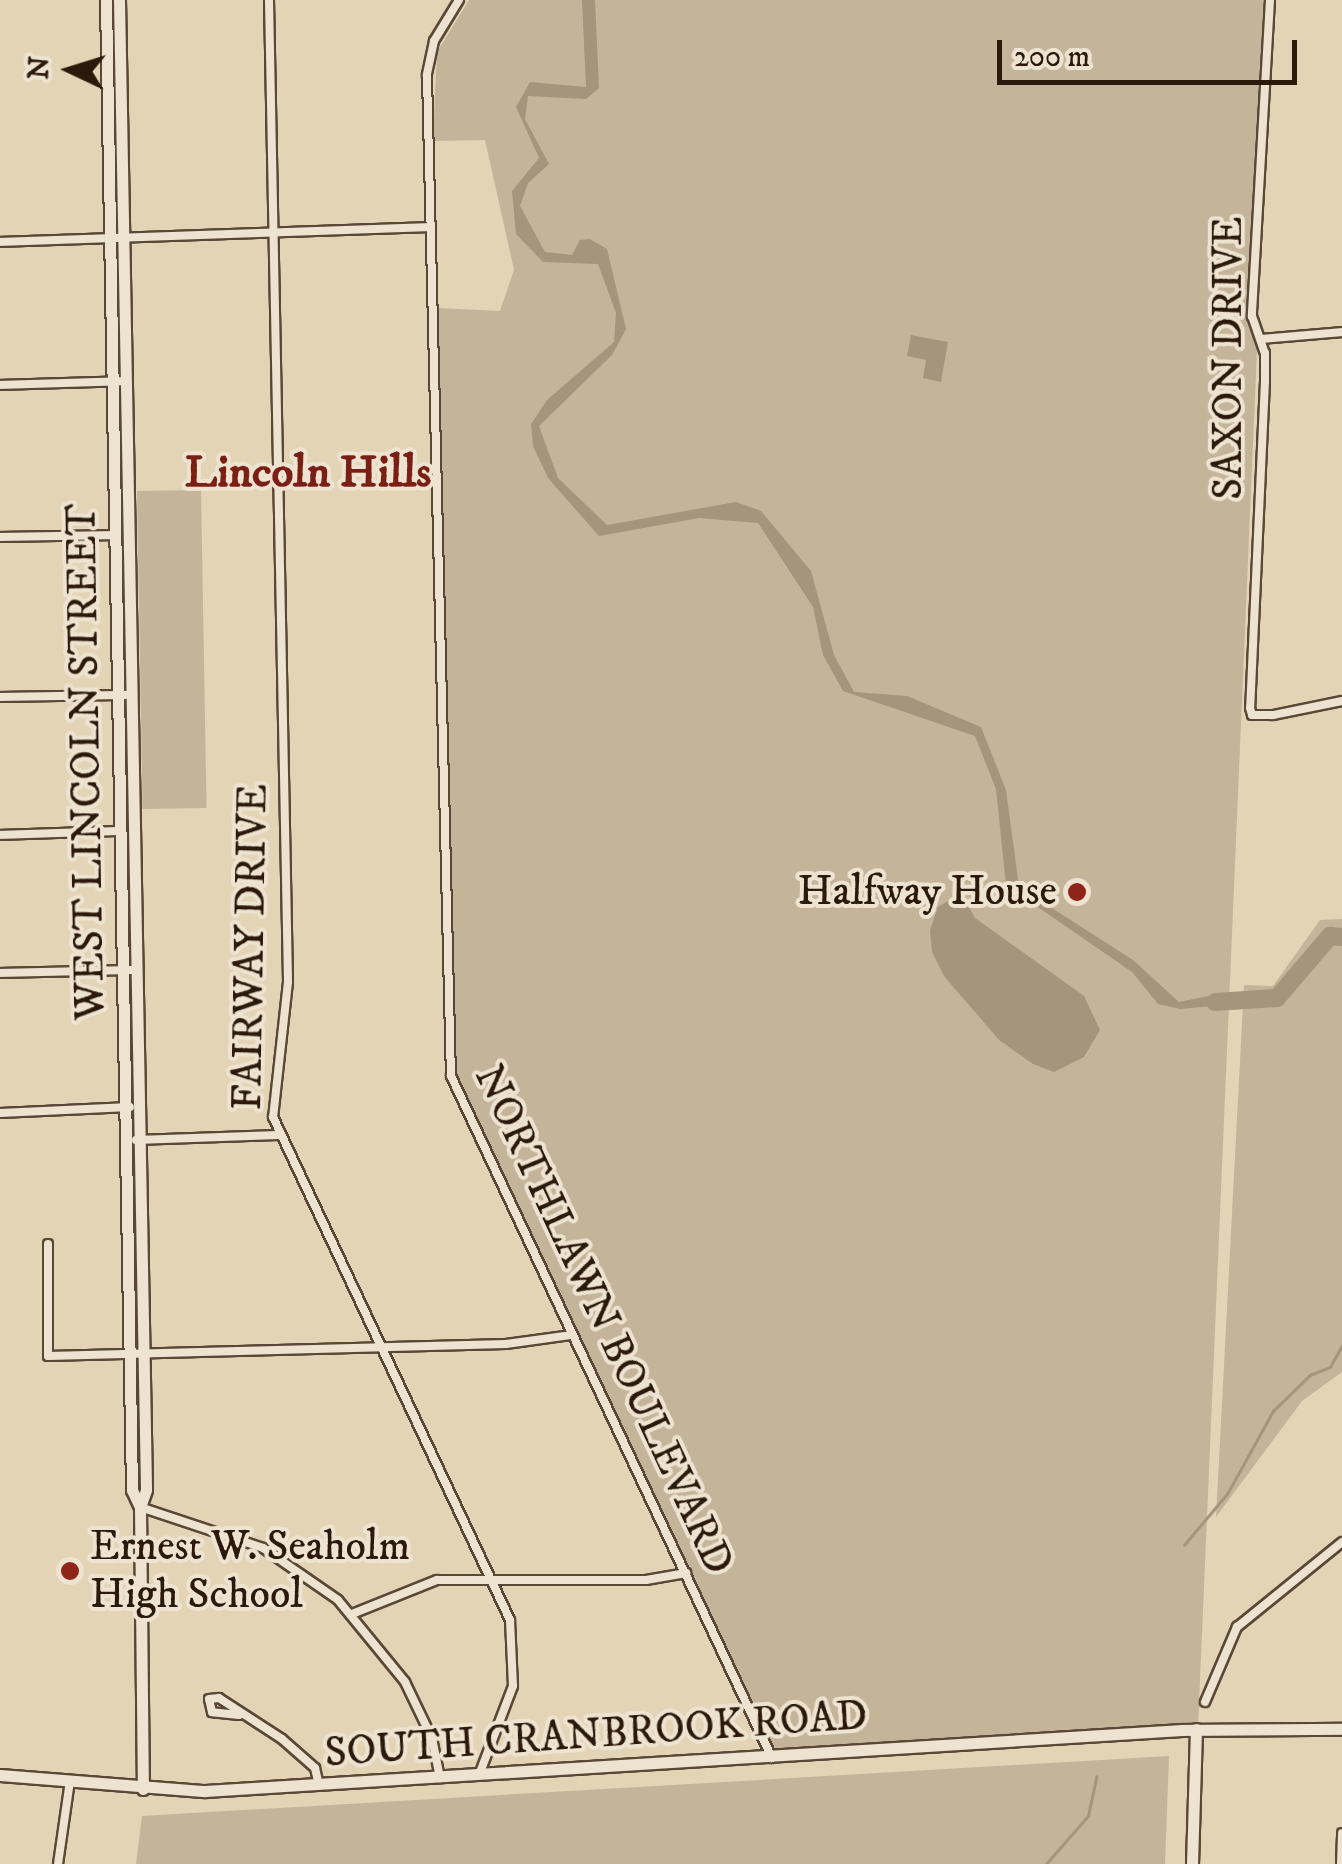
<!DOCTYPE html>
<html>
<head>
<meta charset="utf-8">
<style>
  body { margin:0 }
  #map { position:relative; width:1342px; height:1864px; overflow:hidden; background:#e3d4b6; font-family:"IM FELL DW Pica",serif }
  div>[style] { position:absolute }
  .green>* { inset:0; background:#c4b499; transform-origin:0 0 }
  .water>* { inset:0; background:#a4957c }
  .stream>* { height:2.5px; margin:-1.25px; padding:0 1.25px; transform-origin:1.25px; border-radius:1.25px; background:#a4957c }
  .river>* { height:18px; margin:-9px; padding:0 9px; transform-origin:9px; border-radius:9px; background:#a4957c }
  .roads { filter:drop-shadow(2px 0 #594836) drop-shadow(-2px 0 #594836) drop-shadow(0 2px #594836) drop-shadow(0 -2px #594836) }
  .street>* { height:8px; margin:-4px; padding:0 4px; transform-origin:4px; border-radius:4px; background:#ede3d0 }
  .secondary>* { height:11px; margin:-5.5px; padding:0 5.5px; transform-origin:5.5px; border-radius:5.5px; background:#ede3d0 }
  .dots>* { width:28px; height:28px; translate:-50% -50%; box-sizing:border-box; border:5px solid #ede3d0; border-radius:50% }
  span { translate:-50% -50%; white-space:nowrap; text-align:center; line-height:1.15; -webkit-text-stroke:8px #ede3d0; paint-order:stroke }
  .street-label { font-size:42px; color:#2b1a0b }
  .poi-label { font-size:42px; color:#2b1a0b }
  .right { translate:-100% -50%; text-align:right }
  .left { translate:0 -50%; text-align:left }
  .neighbourhood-label { font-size:45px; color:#7a1f14; font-weight:700 }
  .north { position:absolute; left:20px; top:20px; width:100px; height:100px; -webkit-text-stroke:8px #ede3d0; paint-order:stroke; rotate:274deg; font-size:28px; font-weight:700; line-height:40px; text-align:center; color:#2b1a0b }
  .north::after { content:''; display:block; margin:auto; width:35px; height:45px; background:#2b1a0b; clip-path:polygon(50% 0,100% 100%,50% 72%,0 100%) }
  .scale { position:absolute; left:997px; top:40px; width:300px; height:45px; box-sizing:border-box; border:5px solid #2b1a0b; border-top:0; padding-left:12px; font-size:30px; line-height:35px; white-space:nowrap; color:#2b1a0b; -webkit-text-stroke:8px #ede3d0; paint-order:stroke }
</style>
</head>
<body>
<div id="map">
  <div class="green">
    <i style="clip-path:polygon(469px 0,1272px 0,1198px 1727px,771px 1752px,449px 1081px,432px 400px,438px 308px,500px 311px,514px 270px,485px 140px,433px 141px,437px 52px)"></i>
    <i style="left:201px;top:490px;width:318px;height:64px;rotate:89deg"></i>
    <i style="clip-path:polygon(1342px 919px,1342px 1372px,1302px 1401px,1216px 1517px,1244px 985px,1273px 986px,1320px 920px)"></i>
    <i style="clip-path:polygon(1169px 1756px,1165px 1864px,136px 1864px,142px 1816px)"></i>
  </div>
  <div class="water">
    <i style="clip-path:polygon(582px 0,595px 0,599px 88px,586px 99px,528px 96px,525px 119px,549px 164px,528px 183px,520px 206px,545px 252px,572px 255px,580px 240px,590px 239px,607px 249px,626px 329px,612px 355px,539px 426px,558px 478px,607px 525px,736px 502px,761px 511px,811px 571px,834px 655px,854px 692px,907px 696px,981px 727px,1006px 790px,1019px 887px,1133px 960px,1179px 1002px,1209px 996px,1235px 1004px,1180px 1009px,1158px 1004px,1132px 972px,1006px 885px,996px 789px,975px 736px,843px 691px,823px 655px,813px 607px,758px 523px,699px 518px,599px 536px,548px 478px,533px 446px,531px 424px,547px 400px,614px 342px,616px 313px,598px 264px,543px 262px,516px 234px,512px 191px,539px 158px,516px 107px,530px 82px,586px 87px)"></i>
    <i style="clip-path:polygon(911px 335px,948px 342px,941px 382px,923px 378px,926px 360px,907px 356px)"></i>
    <i style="clip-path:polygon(951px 899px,966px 901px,975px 918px,1084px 996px,1100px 1030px,1084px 1057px,1054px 1072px,1033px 1064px,999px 1040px,944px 976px,932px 952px,930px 930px,938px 907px)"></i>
  </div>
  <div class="stream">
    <i style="left:1184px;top:1545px;width:67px;rotate:-49.9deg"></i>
    <i style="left:1227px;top:1494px;width:95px;rotate:-61deg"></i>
    <i style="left:1273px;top:1411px;width:52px;rotate:-44.2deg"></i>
    <i style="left:1310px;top:1375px;width:22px;rotate:-22deg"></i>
    <i style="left:1330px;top:1367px;width:25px;rotate:-61deg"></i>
    <i style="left:1046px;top:1864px;width:64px;rotate:-48.8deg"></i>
    <i style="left:1088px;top:1816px;width:40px;rotate:-78deg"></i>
  </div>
  <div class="river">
    <i style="left:1215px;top:1002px;width:62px;rotate:-3.7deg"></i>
    <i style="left:1277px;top:998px;width:82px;rotate:-49.5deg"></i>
    <i style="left:1330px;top:936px;width:12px;rotate:5deg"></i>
  </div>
  <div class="roads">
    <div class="street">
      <i style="left:269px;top:0;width:982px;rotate:88.89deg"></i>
      <i style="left:288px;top:982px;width:136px;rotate:96.3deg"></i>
      <i style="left:273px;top:1117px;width:556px;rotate:64.77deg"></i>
      <i style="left:510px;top:1620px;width:66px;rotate:87.4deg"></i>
      <i style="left:513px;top:1686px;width:95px;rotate:110.9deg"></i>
      <i style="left:459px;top:0;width:48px;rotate:121.4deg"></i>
      <i style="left:434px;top:41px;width:35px;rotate:102deg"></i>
      <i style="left:427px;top:75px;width:1001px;rotate:88.63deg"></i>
      <i style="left:451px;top:1076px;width:754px;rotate:64.79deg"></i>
      <i style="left:1270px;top:0;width:317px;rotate:93.3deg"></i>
      <i style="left:1252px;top:316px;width:39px;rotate:71deg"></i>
      <i style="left:1265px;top:353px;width:28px;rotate:90deg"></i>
      <i style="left:1265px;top:381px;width:327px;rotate:92.6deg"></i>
      <i style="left:1250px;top:708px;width:7px;rotate:74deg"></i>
      <i style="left:1252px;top:715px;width:21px"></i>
      <i style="left:1273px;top:715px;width:70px;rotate:-11.5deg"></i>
      <i style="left:0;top:242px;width:428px;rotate:-2deg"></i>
      <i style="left:1262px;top:339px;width:80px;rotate:-5deg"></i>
      <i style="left:0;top:385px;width:126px;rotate:-1.8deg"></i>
      <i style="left:0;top:537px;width:115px;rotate:-1deg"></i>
      <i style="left:0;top:697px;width:132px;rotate:-0.9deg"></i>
      <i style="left:0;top:835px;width:121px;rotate:-1.9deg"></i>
      <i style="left:0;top:973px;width:137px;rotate:-1.3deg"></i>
      <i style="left:0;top:1113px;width:130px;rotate:-2.6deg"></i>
      <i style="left:136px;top:1140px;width:142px;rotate:-2deg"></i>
      <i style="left:48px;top:1244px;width:112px;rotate:90deg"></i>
      <i style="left:48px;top:1356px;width:458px;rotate:-1.5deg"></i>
      <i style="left:506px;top:1344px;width:67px;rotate:-7.8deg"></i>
      <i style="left:140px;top:1507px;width:130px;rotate:18.4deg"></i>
      <i style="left:263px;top:1548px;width:91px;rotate:34.7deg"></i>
      <i style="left:338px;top:1600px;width:106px;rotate:50.7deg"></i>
      <i style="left:405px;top:1682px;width:62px;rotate:64.3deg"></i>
      <i style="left:432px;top:1738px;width:41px;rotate:78.7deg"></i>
      <i style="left:352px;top:1614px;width:92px;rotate:-21.8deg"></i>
      <i style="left:437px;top:1580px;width:209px"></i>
      <i style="left:646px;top:1580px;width:41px;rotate:-9.9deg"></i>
      <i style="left:1205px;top:1702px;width:82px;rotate:-66.9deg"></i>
      <i style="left:1237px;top:1627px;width:135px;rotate:-39deg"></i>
      <i style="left:239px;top:1715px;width:27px;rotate:-174deg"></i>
      <i style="left:212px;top:1712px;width:13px;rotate:-103deg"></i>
      <i style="left:209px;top:1699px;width:10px;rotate:-6deg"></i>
      <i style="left:219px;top:1698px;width:75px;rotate:33.1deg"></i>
      <i style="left:282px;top:1739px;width:44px;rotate:41.3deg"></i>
      <i style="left:315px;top:1768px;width:17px;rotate:77deg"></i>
      <i style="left:58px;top:1864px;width:84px;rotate:-81.8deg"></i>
      <i style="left:1341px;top:1864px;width:31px;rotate:-88deg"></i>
    </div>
    <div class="secondary">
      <i style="left:106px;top:0;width:1490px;rotate:89deg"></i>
      <i style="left:132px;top:1490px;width:19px;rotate:65deg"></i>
      <i style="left:119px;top:0;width:1490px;rotate:88.96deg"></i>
      <i style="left:146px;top:1490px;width:18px;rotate:109deg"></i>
      <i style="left:140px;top:1507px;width:282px;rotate:89.4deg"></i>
      <i style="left:0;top:1775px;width:206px;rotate:4.5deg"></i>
      <i style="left:205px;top:1791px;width:979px;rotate:-3.57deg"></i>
      <i style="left:1182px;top:1730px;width:160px;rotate:-0.4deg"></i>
      <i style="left:1192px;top:1864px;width:135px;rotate:-88.3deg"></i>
    </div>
  </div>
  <div class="dots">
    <i style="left:1077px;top:892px;background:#8f2418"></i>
    <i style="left:70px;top:1571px;background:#8f2418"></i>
  </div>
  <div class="street-label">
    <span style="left:1229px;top:358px;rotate:-90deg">SAXON DRIVE</span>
    <span style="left:87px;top:762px;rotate:-91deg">WEST LINCOLN STREET</span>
    <span style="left:251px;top:947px;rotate:-89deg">FAIRWAY DRIVE</span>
    <span style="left:603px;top:1320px;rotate:65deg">NORTHLAWN BOULEVARD</span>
    <span style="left:596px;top:1735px;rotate:-4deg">SOUTH CRANBROOK ROAD</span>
  </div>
  <div class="poi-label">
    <span class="right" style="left:1057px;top:892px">Halfway House</span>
    <span class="left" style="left:90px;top:1571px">Ernest W. Seaholm<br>High School</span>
  </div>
  <div class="neighbourhood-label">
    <span style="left:308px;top:474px">Lincoln Hills</span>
  </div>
  <div class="north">N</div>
  <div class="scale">200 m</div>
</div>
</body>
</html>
